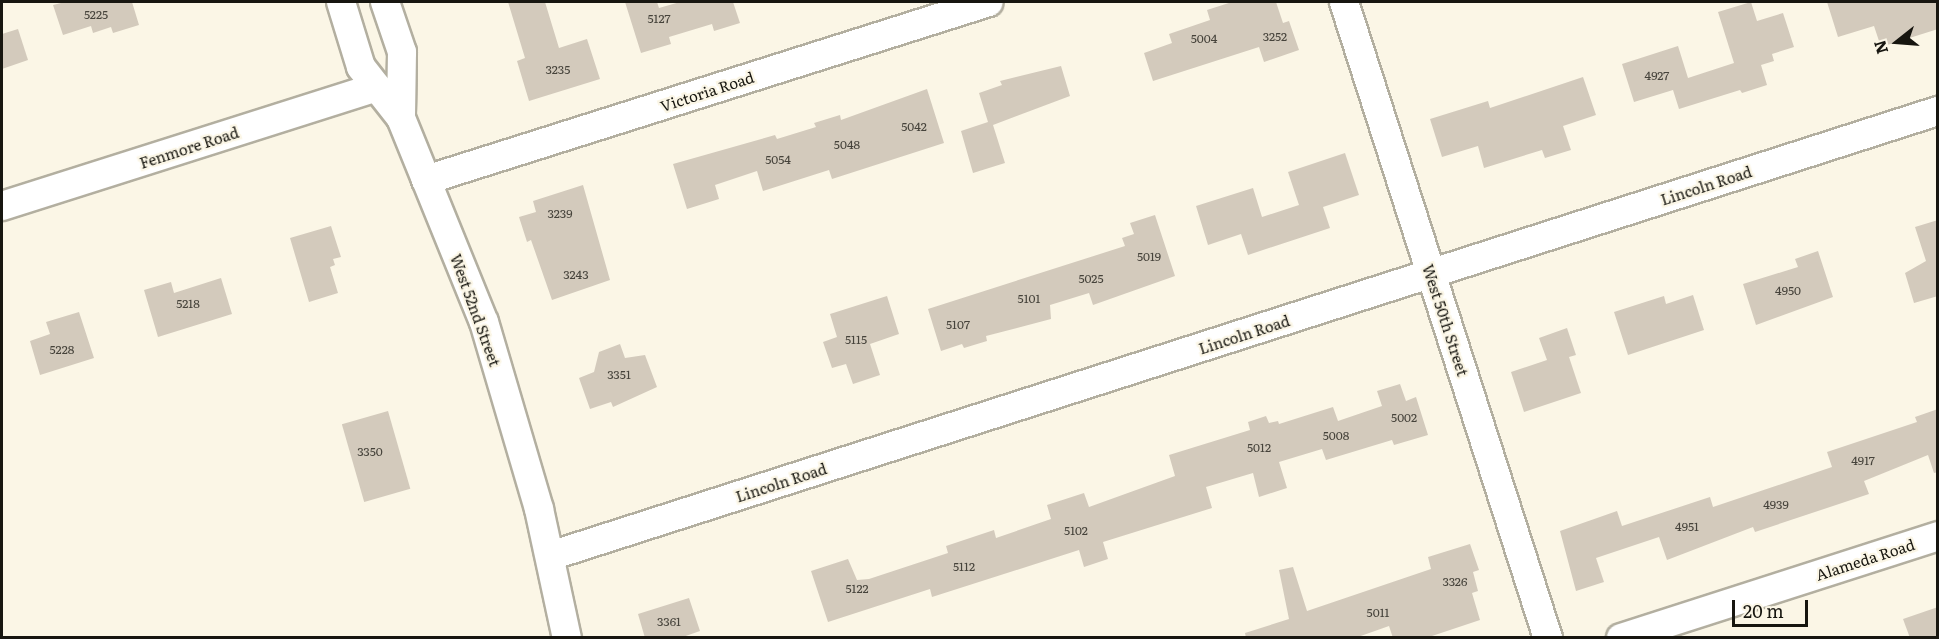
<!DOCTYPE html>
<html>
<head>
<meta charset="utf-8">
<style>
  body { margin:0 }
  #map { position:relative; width:1939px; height:639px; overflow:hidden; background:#fbf6e6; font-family:Literata,serif }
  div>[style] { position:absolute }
  .building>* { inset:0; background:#d3cabc; transform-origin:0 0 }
  .roads { filter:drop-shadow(2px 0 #b3afa0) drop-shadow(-2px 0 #b3afa0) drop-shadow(0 2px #b3afa0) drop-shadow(0 -2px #b3afa0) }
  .minor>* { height:28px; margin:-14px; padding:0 14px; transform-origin:14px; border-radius:14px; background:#fff }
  span { translate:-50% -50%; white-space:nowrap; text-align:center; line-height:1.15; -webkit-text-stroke:4.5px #fbf6e6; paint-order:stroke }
  .number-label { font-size:12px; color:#46433b }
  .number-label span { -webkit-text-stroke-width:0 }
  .street-label { font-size:15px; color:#171610 }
  .frame { position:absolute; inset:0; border:3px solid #171610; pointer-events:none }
  .north { position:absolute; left:1867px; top:12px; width:60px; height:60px; -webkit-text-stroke:4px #fbf6e6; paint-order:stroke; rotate:253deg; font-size:16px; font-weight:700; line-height:24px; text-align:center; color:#171610 }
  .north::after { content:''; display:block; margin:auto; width:21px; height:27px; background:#171610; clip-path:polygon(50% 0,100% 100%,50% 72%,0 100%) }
  .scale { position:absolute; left:1732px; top:600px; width:76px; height:27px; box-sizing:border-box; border:3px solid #171610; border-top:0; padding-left:8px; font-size:18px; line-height:21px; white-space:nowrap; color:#171610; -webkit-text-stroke:4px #fbf6e6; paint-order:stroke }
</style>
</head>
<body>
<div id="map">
  <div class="building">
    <i style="clip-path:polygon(65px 2px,132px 2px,139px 25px,113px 33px,111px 27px,93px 33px,91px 26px,63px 35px,53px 5px)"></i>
    <i style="clip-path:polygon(508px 2px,545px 2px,559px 48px,587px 39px,600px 79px,529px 101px,517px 61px,525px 58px)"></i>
    <i style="clip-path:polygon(625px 2px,657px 2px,659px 8px,680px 2px,733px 2px,740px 23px,714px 31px,712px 24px,669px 37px,671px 44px,641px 53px)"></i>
    <i style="clip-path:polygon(1232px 2px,1276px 2px,1283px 23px,1289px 21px,1299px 50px,1264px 62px,1259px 47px,1153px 81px,1144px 53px,1172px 43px,1169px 34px,1210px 20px,1207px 10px)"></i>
    <i style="clip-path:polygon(1751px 2px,1757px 21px,1783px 13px,1794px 47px,1772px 54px,1774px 61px,1761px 65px,1767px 85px,1742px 93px,1740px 90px,1679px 109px,1673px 90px,1634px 102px,1622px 64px,1678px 46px,1688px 78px,1734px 63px,1718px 12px)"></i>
    <i style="clip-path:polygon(1827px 2px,1938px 2px,1938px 29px,1881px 47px,1874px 26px,1838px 37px)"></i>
    <i style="clip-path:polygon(18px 29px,28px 60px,2px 69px,2px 34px)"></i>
    <i style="clip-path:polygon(1061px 66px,1070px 96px,993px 125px,1005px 163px,973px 173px,961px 131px,988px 122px,979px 93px,1002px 85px,1000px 81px)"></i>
    <i style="clip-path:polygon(1583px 77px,1596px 115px,1563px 126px,1571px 150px,1545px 158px,1542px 150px,1484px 168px,1478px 146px,1442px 157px,1430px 119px,1488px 101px,1490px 108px)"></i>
    <i style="clip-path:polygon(927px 89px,944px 143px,832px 179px,829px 170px,763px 191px,757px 171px,715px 185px,719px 199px,687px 209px,673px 164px,775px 135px,777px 139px,816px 127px,814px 123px,840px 115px,841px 120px)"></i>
    <i style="clip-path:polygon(1345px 153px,1359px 195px,1323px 207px,1330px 228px,1248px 255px,1241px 234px,1208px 245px,1196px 206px,1253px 188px,1262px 217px,1299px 205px,1288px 172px)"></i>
    <i style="clip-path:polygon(583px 185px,610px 280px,552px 300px,531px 240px,527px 242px,519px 217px,536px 212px,533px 201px)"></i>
    <i style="clip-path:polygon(1155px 215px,1175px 276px,1093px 305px,1089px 293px,1050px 305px,1051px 319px,986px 336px,987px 341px,964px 348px,962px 344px,941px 351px,928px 309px,1125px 246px,1122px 238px,1134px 234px,1130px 223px)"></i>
    <i style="clip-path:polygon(1938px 220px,1938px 296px,1914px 303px,1905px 273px,1926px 261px,1915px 227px)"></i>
    <i style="clip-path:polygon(331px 226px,341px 257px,333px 259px,335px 265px,330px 267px,338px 293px,309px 302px,290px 238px)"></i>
    <i style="clip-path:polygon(1818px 251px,1833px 297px,1756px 325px,1743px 284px,1798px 267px,1795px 259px)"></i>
    <i style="clip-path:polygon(221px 278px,232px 314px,158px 337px,144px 290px,171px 282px,174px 293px)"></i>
    <i style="clip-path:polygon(1693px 295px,1704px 330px,1628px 355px,1614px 312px,1664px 296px,1666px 304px)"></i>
    <i style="clip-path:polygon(887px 296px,899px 334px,870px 344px,880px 375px,853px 384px,846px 364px,832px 368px,823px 342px,837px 337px,830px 314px)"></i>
    <i style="clip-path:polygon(79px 312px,94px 358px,40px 375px,30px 341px,50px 334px,46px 322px)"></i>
    <i style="clip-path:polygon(1567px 328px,1576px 355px,1569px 357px,1581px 393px,1524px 412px,1511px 372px,1547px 360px,1539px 338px)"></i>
    <i style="clip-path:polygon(620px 344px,625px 358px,645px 355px,657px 387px,613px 407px,611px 402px,590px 409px,579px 378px,594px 372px,599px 352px)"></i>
    <i style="clip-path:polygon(1400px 384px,1406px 401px,1416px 397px,1428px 435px,1394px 445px,1392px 440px,1326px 460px,1322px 449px,1279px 462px,1287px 488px,1259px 497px,1253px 473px,1206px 487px,1212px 508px,1103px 542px,1108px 559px,1084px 567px,1079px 550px,932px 597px,930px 589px,828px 622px,811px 571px,848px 559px,857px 580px,869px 579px,948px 553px,946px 546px,994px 530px,996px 538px,1051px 519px,1047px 505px,1084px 493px,1089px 507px,1175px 476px,1169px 455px,1250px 430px,1248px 422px,1266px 416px,1269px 423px,1278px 421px,1279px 424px,1333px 407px,1338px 421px,1382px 406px,1377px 391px)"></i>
    <i style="clip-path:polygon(1938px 409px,1938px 472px,1934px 473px,1928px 455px,1864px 481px,1869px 494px,1755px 532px,1753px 527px,1667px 560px,1659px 537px,1596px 558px,1604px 582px,1576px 591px,1560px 531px,1617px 511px,1622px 526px,1710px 497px,1713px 507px,1832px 467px,1827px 452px,1917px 422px,1915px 417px)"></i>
    <i style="left:388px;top:411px;width:81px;height:48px;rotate:74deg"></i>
    <i style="clip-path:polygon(1470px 544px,1479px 570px,1473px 572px,1478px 591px,1472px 593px,1480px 620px,1426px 638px,1393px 638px,1389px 626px,1355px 638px,1246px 638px,1245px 633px,1289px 619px,1279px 570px,1293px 567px,1307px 611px,1431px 569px,1428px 557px)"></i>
    <i style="clip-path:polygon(689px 598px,700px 631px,680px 638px,645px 638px,638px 614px)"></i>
    <i style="clip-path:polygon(1938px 607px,1938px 638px,1910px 638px,1903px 619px)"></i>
  </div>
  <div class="roads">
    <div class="minor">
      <i style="left:341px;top:2px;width:68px;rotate:72.9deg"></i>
      <i style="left:361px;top:67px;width:65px;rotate:51.9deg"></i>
      <i style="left:401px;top:118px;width:220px;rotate:67.9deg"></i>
      <i style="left:484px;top:322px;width:195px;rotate:73.6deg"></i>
      <i style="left:539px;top:509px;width:132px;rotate:77.8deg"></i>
      <i style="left:385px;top:2px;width:53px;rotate:71.2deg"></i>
      <i style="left:402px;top:52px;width:66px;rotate:90.9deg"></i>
      <i style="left:1344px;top:2px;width:668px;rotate:72.22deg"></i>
      <i style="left:426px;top:180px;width:590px;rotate:-17.55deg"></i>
      <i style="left:2px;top:206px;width:393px;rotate:-17.6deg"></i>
      <i style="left:550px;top:556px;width:1458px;rotate:-17.78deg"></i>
      <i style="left:1621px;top:638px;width:333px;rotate:-17.8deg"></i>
    </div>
  </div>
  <div class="number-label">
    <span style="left:96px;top:15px">5225</span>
    <span style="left:659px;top:19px">5127</span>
    <span style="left:1275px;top:37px">3252</span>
    <span style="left:1204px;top:39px">5004</span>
    <span style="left:558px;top:70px">3235</span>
    <span style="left:1657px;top:76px">4927</span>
    <span style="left:914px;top:127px">5042</span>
    <span style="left:847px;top:145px">5048</span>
    <span style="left:778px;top:160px">5054</span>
    <span style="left:560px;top:214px">3239</span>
    <span style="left:1149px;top:257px">5019</span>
    <span style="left:576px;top:275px">3243</span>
    <span style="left:1091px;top:279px">5025</span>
    <span style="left:1788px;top:291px">4950</span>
    <span style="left:1029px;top:299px">5101</span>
    <span style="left:188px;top:304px">5218</span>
    <span style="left:958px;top:325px">5107</span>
    <span style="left:856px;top:340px">5115</span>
    <span style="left:62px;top:350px">5228</span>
    <span style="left:619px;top:375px">3351</span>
    <span style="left:1404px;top:418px">5002</span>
    <span style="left:1336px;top:436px">5008</span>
    <span style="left:1259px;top:448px">5012</span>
    <span style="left:370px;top:452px">3350</span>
    <span style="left:1863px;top:461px">4917</span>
    <span style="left:1776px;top:505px">4939</span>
    <span style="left:1687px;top:527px">4951</span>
    <span style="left:1076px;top:531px">5102</span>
    <span style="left:964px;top:567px">5112</span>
    <span style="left:1455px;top:582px">3326</span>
    <span style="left:857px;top:589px">5122</span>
    <span style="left:1378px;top:613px">5011</span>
    <span style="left:669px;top:622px">3361</span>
  </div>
  <div class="street-label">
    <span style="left:707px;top:91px;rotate:-18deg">Victoria Road</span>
    <span style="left:189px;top:147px;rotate:-18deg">Fenmore Road</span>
    <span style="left:1706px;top:185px;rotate:-18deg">Lincoln Road</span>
    <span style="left:476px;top:310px;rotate:70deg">West 52nd Street</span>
    <span style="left:1446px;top:320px;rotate:72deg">West 50th Street</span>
    <span style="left:1244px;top:334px;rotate:-18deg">Lincoln Road</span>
    <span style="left:781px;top:482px;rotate:-18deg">Lincoln Road</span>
    <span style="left:1865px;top:559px;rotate:-18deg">Alameda Road</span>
  </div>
  <div class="frame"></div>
  <div class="north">N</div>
  <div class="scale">20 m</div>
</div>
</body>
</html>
